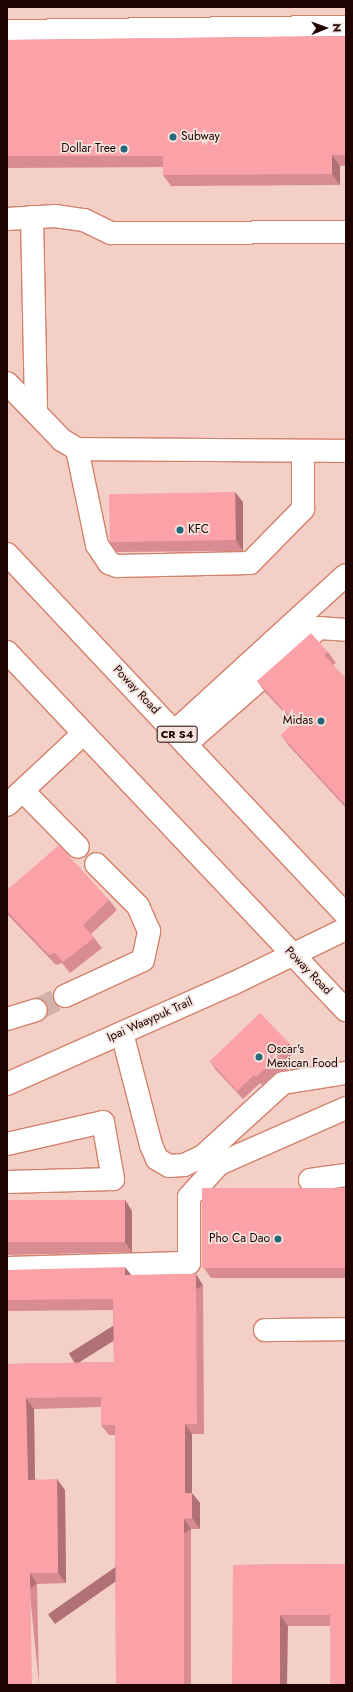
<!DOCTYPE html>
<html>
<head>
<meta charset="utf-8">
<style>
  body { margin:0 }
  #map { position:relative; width:353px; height:1692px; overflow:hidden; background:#f3cfc6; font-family:Jost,sans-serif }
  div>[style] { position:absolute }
  .minor-tunnel>* { height:22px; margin-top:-11px; transform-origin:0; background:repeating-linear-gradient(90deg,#d3b0a8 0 22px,transparent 0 33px) }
  .roads { filter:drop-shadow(1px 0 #d2816b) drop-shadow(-1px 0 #d2816b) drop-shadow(0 1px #d2816b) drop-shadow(0 -1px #d2816b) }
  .minor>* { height:22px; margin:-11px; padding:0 11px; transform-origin:11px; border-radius:11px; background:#fff }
  .major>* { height:22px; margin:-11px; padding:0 11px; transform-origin:11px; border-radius:11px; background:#fff }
  .wall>* { inset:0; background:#d88b90 }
  .shaded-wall>* { inset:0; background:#b07176; transform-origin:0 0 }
  .building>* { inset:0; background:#fba2a8; transform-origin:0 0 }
  .dots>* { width:11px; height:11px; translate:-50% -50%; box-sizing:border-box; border:2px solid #f3e1dc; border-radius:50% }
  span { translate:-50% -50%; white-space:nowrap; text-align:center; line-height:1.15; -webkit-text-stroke:3.5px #f3e1dc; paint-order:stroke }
  .shield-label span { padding:1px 3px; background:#f3e1dc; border:1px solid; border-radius:3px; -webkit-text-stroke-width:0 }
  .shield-label { font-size:11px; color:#1e0300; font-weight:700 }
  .poi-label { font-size:12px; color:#1e0300 }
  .left { translate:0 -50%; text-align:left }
  .right { translate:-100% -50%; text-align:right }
  .street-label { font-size:12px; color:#1e0300 }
  .frame { position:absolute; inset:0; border:8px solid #1e0300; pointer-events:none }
  .north { position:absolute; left:305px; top:8px; width:40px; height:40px; -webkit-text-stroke:3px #f3e1dc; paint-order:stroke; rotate:89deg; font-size:11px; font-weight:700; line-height:16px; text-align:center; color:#1e0300 }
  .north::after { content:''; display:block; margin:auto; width:14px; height:18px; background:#1e0300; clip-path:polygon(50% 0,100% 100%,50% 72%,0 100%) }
</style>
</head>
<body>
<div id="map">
  <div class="minor-tunnel">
    <i style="left:36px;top:1010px;width:32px;rotate:-26deg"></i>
  </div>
  <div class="roads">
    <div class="minor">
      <i style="left:7px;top:31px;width:339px;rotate:-0.7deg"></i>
      <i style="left:32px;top:217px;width:196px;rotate:88.8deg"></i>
      <i style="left:7px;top:219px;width:48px;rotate:-3.6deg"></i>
      <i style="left:55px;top:216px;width:29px;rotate:8deg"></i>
      <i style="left:84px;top:220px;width:30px;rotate:26deg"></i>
      <i style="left:111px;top:233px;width:235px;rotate:-0.2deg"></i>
      <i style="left:7px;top:383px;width:79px;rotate:46deg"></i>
      <i style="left:62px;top:440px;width:17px;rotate:31deg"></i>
      <i style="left:77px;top:449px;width:269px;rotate:0.4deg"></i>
      <i style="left:77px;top:449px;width:98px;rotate:78.2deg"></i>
      <i style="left:97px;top:545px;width:22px;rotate:56deg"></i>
      <i style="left:109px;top:563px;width:9px;rotate:21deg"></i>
      <i style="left:117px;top:566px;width:133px;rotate:-1.3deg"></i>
      <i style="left:250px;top:563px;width:76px;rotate:-45.5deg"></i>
      <i style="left:303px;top:509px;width:58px;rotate:-90deg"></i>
      <i style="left:175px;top:731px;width:231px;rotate:-42.4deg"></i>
      <i style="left:186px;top:744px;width:176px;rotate:-41.1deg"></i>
      <i style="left:319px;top:628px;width:27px;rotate:4deg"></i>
      <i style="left:23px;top:791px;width:78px;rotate:45.5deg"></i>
      <i style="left:7px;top:805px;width:104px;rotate:-43.1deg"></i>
      <i style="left:65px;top:996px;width:86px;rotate:-24.8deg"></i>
      <i style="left:143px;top:960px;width:30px;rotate:-78deg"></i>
      <i style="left:149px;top:931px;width:27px;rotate:-114deg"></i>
      <i style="left:138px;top:906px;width:59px;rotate:-135deg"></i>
      <i style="left:7px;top:1019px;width:30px;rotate:-17deg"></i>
      <i style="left:122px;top:1033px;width:116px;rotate:75.5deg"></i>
      <i style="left:151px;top:1145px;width:15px;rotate:67deg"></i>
      <i style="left:157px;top:1159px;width:14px;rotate:30deg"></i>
      <i style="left:169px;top:1166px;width:15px;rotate:-4deg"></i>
      <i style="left:184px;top:1165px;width:21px;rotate:-25deg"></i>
      <i style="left:203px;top:1156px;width:108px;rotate:-42.4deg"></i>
      <i style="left:283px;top:1083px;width:64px;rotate:-9deg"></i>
      <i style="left:7px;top:1084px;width:246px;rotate:-24deg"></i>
      <i style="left:232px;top:984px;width:127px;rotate:-25.8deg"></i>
      <i style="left:7px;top:1144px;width:98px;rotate:-12.9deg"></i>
      <i style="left:103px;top:1122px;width:58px;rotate:80deg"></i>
      <i style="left:113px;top:1179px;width:106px;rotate:178.4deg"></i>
      <i style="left:310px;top:1180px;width:36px;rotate:-8deg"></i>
      <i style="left:7px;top:1268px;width:182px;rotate:-1.6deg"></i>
      <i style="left:189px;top:1263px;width:66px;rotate:-90deg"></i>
      <i style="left:189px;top:1197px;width:45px;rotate:-47.7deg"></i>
      <i style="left:219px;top:1164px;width:139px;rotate:-23.8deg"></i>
      <i style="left:265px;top:1330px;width:81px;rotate:-0.7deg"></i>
    </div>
    <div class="major">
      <i style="left:7px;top:554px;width:495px;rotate:46.8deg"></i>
      <i style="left:7px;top:652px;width:493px;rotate:46.6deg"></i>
    </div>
  </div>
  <div class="wall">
    <i style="clip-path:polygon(346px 36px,346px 166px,340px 166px,340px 185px,171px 186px,163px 175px,163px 167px,7px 168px,7px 40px)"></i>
    <i style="clip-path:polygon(243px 502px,243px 551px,116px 552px,109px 542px)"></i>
    <i style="clip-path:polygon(328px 652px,336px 663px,333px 665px,346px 679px,346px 808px,289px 746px,281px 735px,294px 723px,265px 692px,257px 681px)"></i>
    <i style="clip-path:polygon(7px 890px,109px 900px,117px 910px,91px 934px,102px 948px,70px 973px,62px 963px,56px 965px,7px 914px)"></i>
    <i style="clip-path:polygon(289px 1043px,295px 1052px,285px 1061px,289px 1068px,287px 1070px,275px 1074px,262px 1085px,260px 1083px,243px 1099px,216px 1070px,210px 1061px)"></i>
    <i style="clip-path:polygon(346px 1188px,346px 1278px,211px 1278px,204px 1268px)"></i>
    <i style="clip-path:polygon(125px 1200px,132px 1211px,132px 1252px,7px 1255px,7px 1201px)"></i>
    <i style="clip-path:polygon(7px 1270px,131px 1275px,203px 1285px,204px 1434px,192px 1434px,192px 1493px,200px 1503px,200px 1529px,191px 1529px,191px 1685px,116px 1685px,115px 1435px,109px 1435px,101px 1425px,101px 1407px,34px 1409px,35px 1479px,65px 1490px,66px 1583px,37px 1584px,39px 1685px,7px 1364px,114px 1362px,113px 1310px,7px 1311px)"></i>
    <i style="clip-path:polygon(346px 1564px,330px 1626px,288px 1626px,233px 1565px)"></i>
  </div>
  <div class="shaded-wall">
    <i style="clip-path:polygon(332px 155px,340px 166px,340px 185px,332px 174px)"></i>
    <i style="clip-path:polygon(235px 492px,243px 502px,243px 551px,236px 540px)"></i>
    <i style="clip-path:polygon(125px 1200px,132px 1211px,132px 1252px,125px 1242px)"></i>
    <i style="clip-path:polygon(125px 1267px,133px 1277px,125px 1275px)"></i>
    <i style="left:196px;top:1274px;width:13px;height:150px;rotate:58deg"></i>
    <i style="clip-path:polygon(26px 1398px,34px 1409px,35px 1490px,28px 1480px)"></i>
    <i style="clip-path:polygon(185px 1424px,192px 1434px,192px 1493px,200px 1503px,200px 1529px,192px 1518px,185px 1493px)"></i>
    <i style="clip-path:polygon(57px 1479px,65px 1490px,66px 1583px,58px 1573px)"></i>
    <i style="left:184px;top:1519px;width:12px;height:166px;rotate:55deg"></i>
    <i style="left:30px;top:1573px;width:13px;height:112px;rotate:58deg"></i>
    <i style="clip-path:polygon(280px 1615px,288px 1626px,287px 1685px,280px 1685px)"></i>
  </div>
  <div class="building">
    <i style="clip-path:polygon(346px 36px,346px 155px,332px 155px,332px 174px,163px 175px,163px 156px,7px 156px,7px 40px)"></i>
    <i style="left:235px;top:492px;width:48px;height:126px;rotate:89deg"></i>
    <i style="clip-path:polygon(311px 633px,328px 652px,324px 655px,346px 679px,346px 806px,281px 735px,295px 722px,257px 681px)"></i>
    <i style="clip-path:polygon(59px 845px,109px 900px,83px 925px,94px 938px,63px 962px,55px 953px,49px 955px,7px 911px,7px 890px)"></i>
    <i style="clip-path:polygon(260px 1013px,289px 1043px,278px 1054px,283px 1059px,281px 1062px,269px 1065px,256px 1077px,254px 1075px,237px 1091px,210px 1061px)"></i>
    <i style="left:346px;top:1188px;width:80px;height:144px;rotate:90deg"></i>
    <i style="left:125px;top:1200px;width:42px;height:118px;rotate:90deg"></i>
    <i style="clip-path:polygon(125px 1267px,125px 1275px,196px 1274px,197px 1424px,185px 1424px,185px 1493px,192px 1493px,192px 1518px,184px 1519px,184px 1685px,116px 1685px,115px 1425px,101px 1425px,101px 1397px,26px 1398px,28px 1480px,57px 1479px,58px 1573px,30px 1573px,32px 1685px,7px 1685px,7px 1364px,114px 1362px,113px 1299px,7px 1300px,7px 1270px)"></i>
    <i style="clip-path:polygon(346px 1564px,346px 1685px,330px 1685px,330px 1615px,280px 1615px,280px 1685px,232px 1685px,233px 1565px)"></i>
  </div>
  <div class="dots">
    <i style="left:173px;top:137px;background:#226878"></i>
    <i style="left:124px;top:149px;background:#226878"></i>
    <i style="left:180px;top:530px;background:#226878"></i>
    <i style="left:321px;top:721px;background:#226878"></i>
    <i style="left:259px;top:1057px;background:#226878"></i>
    <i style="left:278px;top:1239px;background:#226878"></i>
  </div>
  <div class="shield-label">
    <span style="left:177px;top:734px">CR S4</span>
  </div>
  <div class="poi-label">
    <span class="left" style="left:181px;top:137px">Subway</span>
    <span class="right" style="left:116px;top:149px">Dollar Tree</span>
    <span class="left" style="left:188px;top:530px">KFC</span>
    <span class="right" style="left:313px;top:721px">Midas</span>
    <span class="left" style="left:267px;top:1057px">Oscar's<br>Mexican Food</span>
    <span class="right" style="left:270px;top:1239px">Pho Ca Dao</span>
  </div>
  <div class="street-label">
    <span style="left:136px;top:690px;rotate:47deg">Poway Road</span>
    <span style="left:308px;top:971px;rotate:46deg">Poway Road</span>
    <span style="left:150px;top:1020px;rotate:-24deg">Ipai Waaypuk Trail</span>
  </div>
  <div class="frame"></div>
  <div class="north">N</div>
</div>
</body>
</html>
